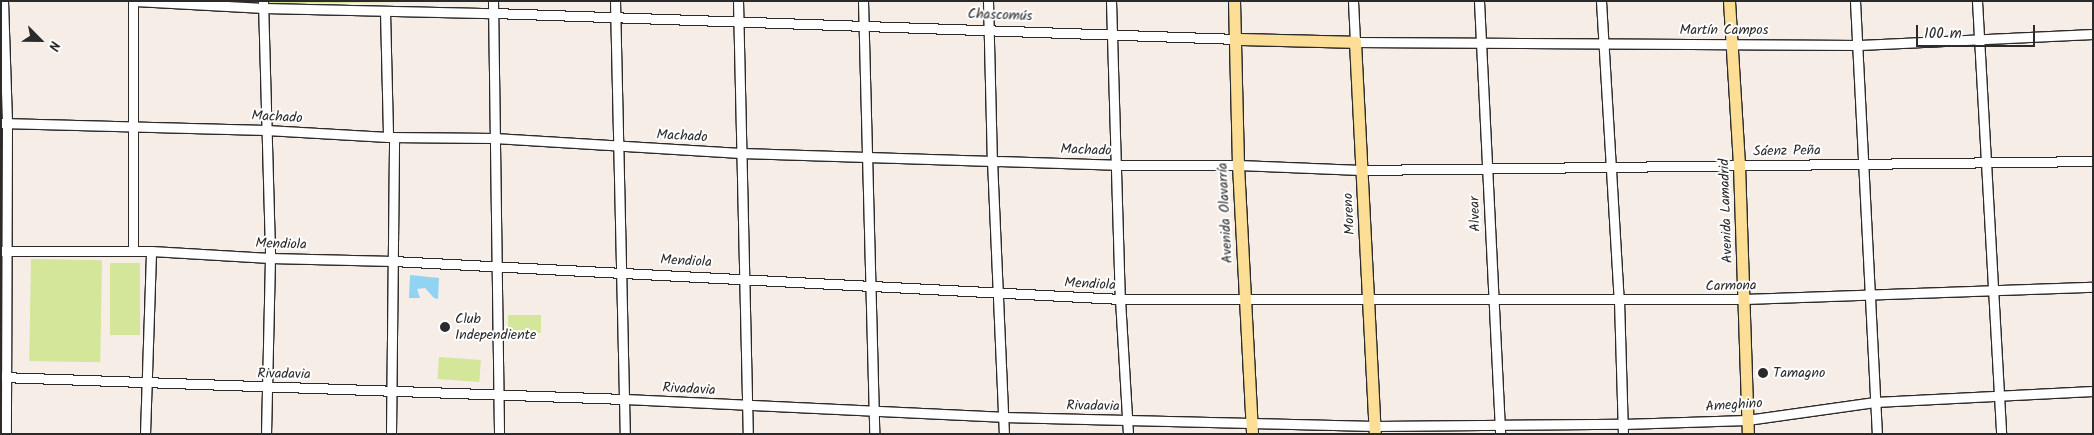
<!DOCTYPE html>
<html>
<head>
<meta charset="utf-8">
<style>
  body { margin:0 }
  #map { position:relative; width:2094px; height:435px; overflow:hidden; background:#f7ede7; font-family:Kalam,sans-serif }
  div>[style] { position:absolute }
  .green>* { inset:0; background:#d3e69a; transform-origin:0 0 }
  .water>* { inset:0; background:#91d3f3 }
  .roads { filter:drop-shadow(1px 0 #2b2b2b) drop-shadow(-1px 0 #2b2b2b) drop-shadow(0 1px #2b2b2b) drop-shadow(0 -1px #2b2b2b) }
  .minor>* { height:9px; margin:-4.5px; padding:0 4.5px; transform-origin:4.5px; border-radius:4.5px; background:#fff }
  .major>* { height:11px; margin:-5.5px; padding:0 5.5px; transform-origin:5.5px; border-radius:5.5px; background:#fdde96 }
  .dots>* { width:14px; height:14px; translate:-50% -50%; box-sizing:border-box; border:2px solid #fff; border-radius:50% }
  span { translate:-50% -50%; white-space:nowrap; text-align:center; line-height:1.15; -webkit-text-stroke:4px #fff; paint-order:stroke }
  .street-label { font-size:14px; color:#2b2b2b }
  .poi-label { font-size:14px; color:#2b2b2b }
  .left { translate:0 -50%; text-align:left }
  .frame { position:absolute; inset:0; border:2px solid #2b2b2b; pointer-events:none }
  .north { position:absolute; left:15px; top:15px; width:50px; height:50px; -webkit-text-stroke:4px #fff; paint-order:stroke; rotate:113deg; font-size:14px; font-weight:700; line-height:20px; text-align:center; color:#2b2b2b }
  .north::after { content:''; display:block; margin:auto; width:18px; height:22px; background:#2b2b2b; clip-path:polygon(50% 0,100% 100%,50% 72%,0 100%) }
  .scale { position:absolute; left:1916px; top:25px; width:119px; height:22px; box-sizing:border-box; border:2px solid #2b2b2b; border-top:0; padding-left:6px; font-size:15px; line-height:18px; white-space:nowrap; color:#2b2b2b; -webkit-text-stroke:4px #fff; paint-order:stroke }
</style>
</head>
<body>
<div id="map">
  <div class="green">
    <i style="clip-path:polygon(267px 1px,473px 1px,267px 4px)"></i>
    <i style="left:31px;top:259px;width:71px;height:102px;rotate:1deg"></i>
    <i style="left:110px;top:263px;width:30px;height:72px"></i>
    <i style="left:508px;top:315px;width:33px;height:18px"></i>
    <i style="left:439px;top:357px;width:42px;height:22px;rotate:4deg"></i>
  </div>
  <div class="water">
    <i style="clip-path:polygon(410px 275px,439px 278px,438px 299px,434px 298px,425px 288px,417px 289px,420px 298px,409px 298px)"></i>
  </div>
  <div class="roads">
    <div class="minor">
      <i style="left:3px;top:1px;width:122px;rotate:88.1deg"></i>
      <i style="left:7px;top:123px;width:311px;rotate:90.2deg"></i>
      <i style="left:133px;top:1px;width:250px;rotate:90deg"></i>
      <i style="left:135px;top:1px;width:129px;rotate:3.1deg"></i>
      <i style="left:264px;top:8px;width:229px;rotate:1.3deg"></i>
      <i style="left:493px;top:13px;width:743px;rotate:2deg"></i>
      <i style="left:263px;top:1px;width:257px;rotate:88.4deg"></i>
      <i style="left:270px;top:258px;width:176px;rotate:91.3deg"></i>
      <i style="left:493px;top:1px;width:433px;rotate:89.2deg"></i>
      <i style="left:615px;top:1px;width:433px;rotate:88.7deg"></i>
      <i style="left:738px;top:1px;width:433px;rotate:88.7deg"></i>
      <i style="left:863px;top:1px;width:433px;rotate:88.5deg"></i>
      <i style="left:988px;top:1px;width:159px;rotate:88.6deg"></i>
      <i style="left:992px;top:160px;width:274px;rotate:87.5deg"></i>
      <i style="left:1111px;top:1px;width:298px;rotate:88.3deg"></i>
      <i style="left:1120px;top:299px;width:135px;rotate:86.6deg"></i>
      <i style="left:1353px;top:1px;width:41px;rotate:87.2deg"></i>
      <i style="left:1355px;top:42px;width:502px;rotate:0.34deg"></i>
      <i style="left:1857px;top:45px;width:236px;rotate:-2.7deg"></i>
      <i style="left:1479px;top:1px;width:434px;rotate:87.2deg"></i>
      <i style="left:1601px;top:1px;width:300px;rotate:86.6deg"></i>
      <i style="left:1619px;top:300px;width:134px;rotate:88.3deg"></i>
      <i style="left:1855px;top:1px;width:434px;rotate:87.1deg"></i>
      <i style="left:1977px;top:1px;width:434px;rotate:86.8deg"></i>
      <i style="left:385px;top:11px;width:126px;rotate:88.6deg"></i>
      <i style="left:1px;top:123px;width:265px;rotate:1.5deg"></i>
      <i style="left:266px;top:130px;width:122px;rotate:3.3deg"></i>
      <i style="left:388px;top:137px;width:106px;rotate:0.5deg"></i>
      <i style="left:494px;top:138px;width:247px;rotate:3.5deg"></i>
      <i style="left:741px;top:153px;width:375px;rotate:1.8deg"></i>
      <i style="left:1116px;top:165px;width:122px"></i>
      <i style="left:1238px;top:165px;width:123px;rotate:2.3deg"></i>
      <i style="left:1361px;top:170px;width:732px;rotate:-0.7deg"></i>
      <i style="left:1px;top:251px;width:150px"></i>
      <i style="left:151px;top:251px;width:119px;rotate:3.4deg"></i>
      <i style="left:270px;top:258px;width:123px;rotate:1.4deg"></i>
      <i style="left:393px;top:261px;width:728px;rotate:2.99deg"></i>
      <i style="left:1120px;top:299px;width:624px"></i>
      <i style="left:1744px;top:299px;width:349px;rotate:-2deg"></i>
      <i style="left:1px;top:377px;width:623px;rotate:2.02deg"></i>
      <i style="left:624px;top:399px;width:379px;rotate:2.7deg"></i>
      <i style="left:1003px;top:417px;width:372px;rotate:1.4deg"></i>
      <i style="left:1375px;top:426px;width:248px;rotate:-0.5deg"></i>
      <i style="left:1623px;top:424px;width:124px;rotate:-1.8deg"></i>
      <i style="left:1747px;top:420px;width:129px;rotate:-8deg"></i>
      <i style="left:1875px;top:402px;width:218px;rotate:-2.9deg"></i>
      <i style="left:145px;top:434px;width:183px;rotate:-88.1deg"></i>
      <i style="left:391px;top:434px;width:297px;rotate:-89.4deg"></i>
    </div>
    <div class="major">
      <i style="left:1234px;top:1px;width:164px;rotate:88.6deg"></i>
      <i style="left:1238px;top:165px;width:269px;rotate:87deg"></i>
      <i style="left:1729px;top:1px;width:164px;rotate:86.5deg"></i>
      <i style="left:1739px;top:165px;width:269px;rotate:88.1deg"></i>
      <i style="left:1236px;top:39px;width:119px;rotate:1.4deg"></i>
      <i style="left:1355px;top:42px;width:393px;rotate:87.1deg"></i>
    </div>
  </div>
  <div class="dots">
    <i style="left:445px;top:327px;background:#2b2b2b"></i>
    <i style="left:1763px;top:373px;background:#2b2b2b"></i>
  </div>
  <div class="street-label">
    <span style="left:1000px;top:15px;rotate:2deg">Chascomús</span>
    <span style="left:1724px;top:30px">Martín Campos</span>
    <span style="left:277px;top:117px;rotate:3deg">Machado</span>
    <span style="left:682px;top:136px;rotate:3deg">Machado</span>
    <span style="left:1086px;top:150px;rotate:2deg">Machado</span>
    <span style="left:1787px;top:151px;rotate:-1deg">Sáenz Peña</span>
    <span style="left:1726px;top:211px;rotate:-92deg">Avenida Lamadrid</span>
    <span style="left:1225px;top:213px;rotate:-93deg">Avenida Olavarría</span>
    <span style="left:1349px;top:214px;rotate:-93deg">Moreno</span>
    <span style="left:1475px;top:214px;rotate:-92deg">Alvear</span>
    <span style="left:281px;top:244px;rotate:2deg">Mendiola</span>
    <span style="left:686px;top:261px;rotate:3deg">Mendiola</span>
    <span style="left:1090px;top:284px;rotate:3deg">Mendiola</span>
    <span style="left:1731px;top:286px;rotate:-1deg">Carmona</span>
    <span style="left:284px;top:374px;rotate:1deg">Rivadavia</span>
    <span style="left:689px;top:389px;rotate:3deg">Rivadavia</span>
    <span style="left:1734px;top:405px;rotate:-4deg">Ameghino</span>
    <span style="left:1093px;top:406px;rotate:1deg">Rivadavia</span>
  </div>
  <div class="poi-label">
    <span class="left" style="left:455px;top:327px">Club<br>Independiente</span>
    <span class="left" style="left:1773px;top:373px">Tamagno</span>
  </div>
  <div class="frame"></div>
  <div class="north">N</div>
  <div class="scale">100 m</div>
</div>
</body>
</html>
